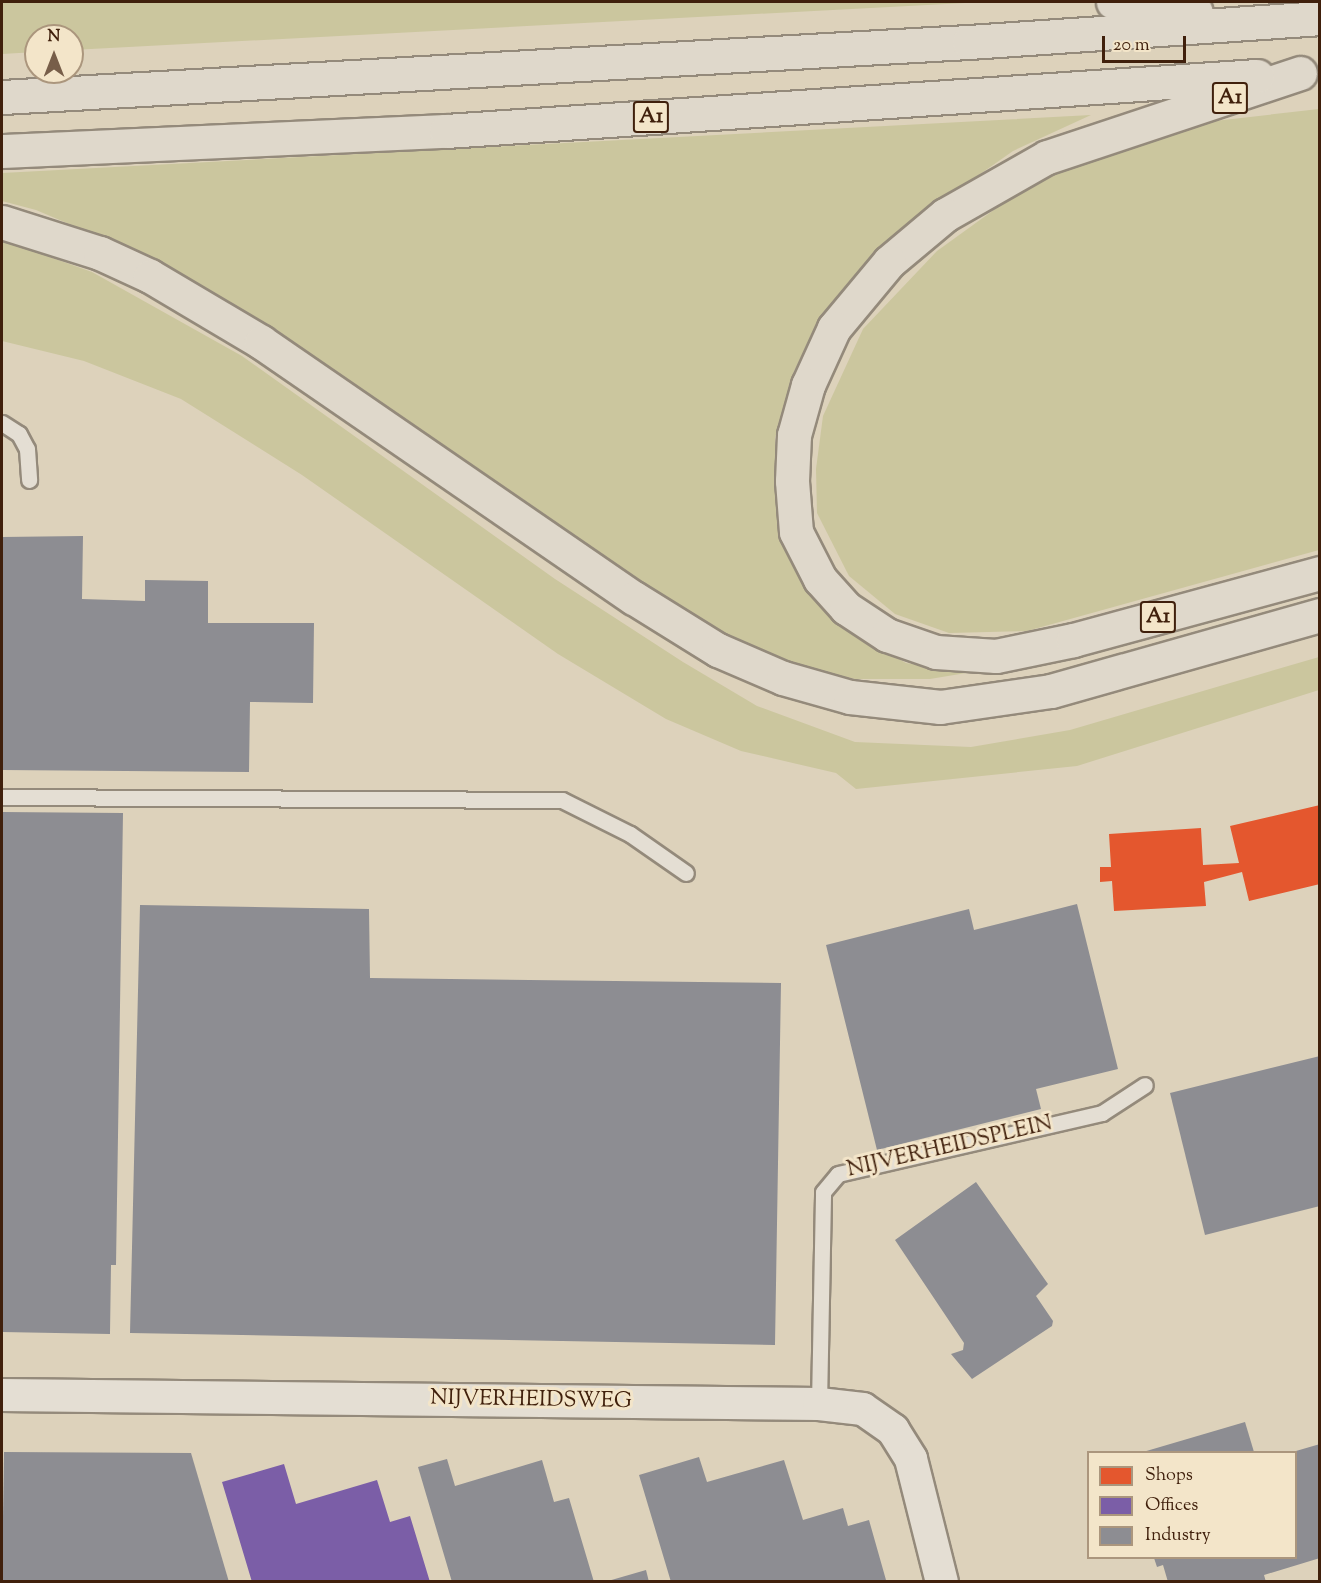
<!DOCTYPE html>
<html>
<head>
<meta charset="utf-8">
<style>
  body { margin:0 }
  #map { position:relative; width:1321px; height:1583px; overflow:hidden; background:#ddd2bb; font-family:"Sorts Mill Goudy",serif }
  div>[style] { position:absolute }
  .green>* { inset:0; background:#cbc69e }
  .shops>* { inset:0; background:#e4572e }
  .offices>* { inset:0; background:#7b5ea7 }
  .industry>* { inset:0; background:#8d8d92 }
  .roads { filter:drop-shadow(2px 0 #948a7b) drop-shadow(-2px 0 #948a7b) drop-shadow(0 2px #948a7b) drop-shadow(0 -2px #948a7b) }
  .lane>* { height:15px; margin:-7.5px; padding:0 7.5px; transform-origin:7.5px; border-radius:7.5px; background:#e4ded3 }
  .street>* { height:32px; margin:-16px; padding:0 16px; transform-origin:16px; border-radius:16px; background:#e4ded3 }
  .highway>* { height:33px; margin:-16.5px; padding:0 16.5px; transform-origin:16.5px; border-radius:16.5px; background:#dfd8cb }
  span { translate:-50% -50%; white-space:nowrap; text-align:center; line-height:1.15; -webkit-text-stroke:6px #f3e5c9; paint-order:stroke }
  .shield-label span { padding:2px 4px; background:#f3e5c9; border:2px solid; border-radius:4px; -webkit-text-stroke-width:0 }
  .shield-label { font-size:21px; color:#40200c; font-weight:700 }
  .street-label { font-size:22px; color:#40200c }
  .frame { position:absolute; inset:0; border:3px solid #40200c; pointer-events:none }
  .legend { position:absolute; left:1087px; top:1451px; width:210px; height:108px; box-sizing:border-box; background:#f3e5c9; border:2px solid #ab967d; margin:0; padding:8px 10px; list-style:none; font-size:18px; color:#40200c }
  .legend li { display:flex; align-items:center; gap:12px; height:30px }
  .legend b { width:30px; border:2px solid #ab967d }
  .north { position:absolute; left:24px; top:24px; width:60px; height:60px; box-sizing:border-box; background:#f3e5c9; border:2px solid #ab967d; border-radius:50%; rotate:0deg; font-size:16px; font-weight:700; line-height:24px; text-align:center; color:#40200c }
  .north::after { content:''; display:block; margin:auto; width:21px; height:27px; background:#775e49; clip-path:polygon(50% 0,100% 100%,50% 72%,0 100%) }
  .scale { position:absolute; left:1102px; top:36px; width:84px; height:27px; box-sizing:border-box; border:3px solid #40200c; border-top:0; padding-left:8px; font-size:18px; line-height:21px; white-space:nowrap; color:#40200c; -webkit-text-stroke:4px #f3e5c9; paint-order:stroke }
</style>
</head>
<body>
<div id="map">
  <div class="green">
    <i style="clip-path:polygon(2px 2px,984px 2px,72px 50px,72px 36px,36px 36px,36px 52px,2px 54px)"></i>
    <i style="clip-path:polygon(1319px 109px,1319px 550px,1027px 631px,949px 633px,895px 614px,849px 576px,817px 513px,816px 469px,823px 416px,863px 329px,937px 251px,1031px 183px,1113px 148px,1188px 124px)"></i>
    <i style="clip-path:polygon(1091px 115px,1013px 151px,899px 231px,824px 312px,794px 371px,775px 438px,776px 491px,783px 534px,824px 605px,852px 633px,906px 663px,966px 673px,930px 679px,855px 679px,795px 665px,725px 635px,621px 573px,133px 251px,36px 210px,2px 201px,2px 173px)"></i>
    <i style="clip-path:polygon(2px 240px,92px 272px,242px 356px,555px 579px,683px 662px,757px 706px,855px 742px,971px 747px,1070px 730px,1319px 657px,1319px 690px,1077px 766px,856px 789px,836px 773px,741px 751px,666px 719px,558px 654px,302px 475px,181px 399px,84px 361px,2px 341px)"></i>
  </div>
  <div class="shops">
    <i style="clip-path:polygon(1320px 805px,1320px 884px,1249px 901px,1242px 872px,1204px 882px,1206px 906px,1114px 911px,1112px 881px,1100px 882px,1100px 867px,1111px 867px,1109px 834px,1201px 828px,1203px 865px,1239px 863px,1230px 826px)"></i>
  </div>
  <div class="offices">
    <i style="clip-path:polygon(284px 1464px,296px 1504px,377px 1480px,390px 1522px,410px 1516px,430px 1582px,252px 1582px,222px 1482px)"></i>
  </div>
  <div class="industry">
    <i style="clip-path:polygon(83px 536px,82px 599px,145px 601px,145px 580px,208px 581px,208px 623px,314px 623px,313px 703px,250px 702px,249px 772px,2px 770px,2px 537px)"></i>
    <i style="clip-path:polygon(2px 812px,123px 813px,116px 1265px,111px 1265px,110px 1334px,2px 1332px)"></i>
    <i style="clip-path:polygon(1077px 904px,1118px 1069px,1036px 1089px,1041px 1109px,877px 1150px,826px 945px,969px 909px,974px 930px)"></i>
    <i style="clip-path:polygon(140px 905px,369px 909px,370px 978px,781px 983px,775px 1345px,130px 1333px)"></i>
    <i style="clip-path:polygon(1320px 1056px,1320px 1206px,1205px 1235px,1170px 1093px)"></i>
    <i style="clip-path:polygon(976px 1182px,1048px 1284px,1036px 1296px,1053px 1321px,1052px 1326px,972px 1379px,951px 1354px,963px 1350px,964px 1343px,895px 1240px)"></i>
    <i style="clip-path:polygon(1245px 1422px,1254px 1452px,1143px 1452px)"></i>
    <i style="clip-path:polygon(1320px 1444px,1320px 1558px,1264px 1575px,1266px 1582px,1168px 1582px,1163px 1565px,1157px 1567px,1154px 1558px,1296px 1558px,1296px 1451px)"></i>
    <i style="clip-path:polygon(4px 1452px,191px 1453px,229px 1582px,2px 1582px)"></i>
    <i style="clip-path:polygon(699px 1457px,707px 1482px,784px 1460px,803px 1520px,843px 1508px,848px 1526px,869px 1520px,886px 1580px,671px 1582px,639px 1475px)"></i>
    <i style="clip-path:polygon(447px 1459px,455px 1486px,542px 1460px,554px 1502px,569px 1498px,594px 1582px,452px 1582px,418px 1467px)"></i>
    <i style="clip-path:polygon(646px 1570px,649px 1582px,608px 1582px,608px 1581px)"></i>
  </div>
  <div class="roads">
    <div class="lane">
      <i style="left:2px;top:423px;width:20px;rotate:33deg"></i>
      <i style="left:19px;top:434px;width:17px;rotate:62deg"></i>
      <i style="left:27px;top:449px;width:31px;rotate:86deg"></i>
      <i style="left:2px;top:797px;width:560px;rotate:0.31deg"></i>
      <i style="left:562px;top:800px;width:76px;rotate:26.6deg"></i>
      <i style="left:630px;top:834px;width:68px;rotate:34.9deg"></i>
      <i style="left:819px;top:1404px;width:212px;rotate:-88.9deg"></i>
      <i style="left:823px;top:1192px;width:23px;rotate:-50deg"></i>
      <i style="left:838px;top:1174px;width:271px;rotate:-13deg"></i>
      <i style="left:1102px;top:1113px;width:51px;rotate:-33.1deg"></i>
    </div>
    <div class="street">
      <i style="left:2px;top:1395px;width:817px;rotate:0.63deg"></i>
      <i style="left:819px;top:1404px;width:44px;rotate:6.5deg"></i>
      <i style="left:863px;top:1409px;width:37px;rotate:35deg"></i>
      <i style="left:893px;top:1430px;width:34px;rotate:58deg"></i>
      <i style="left:911px;top:1459px;width:127px;rotate:75.9deg"></i>
    </div>
    <div class="highway">
      <i style="left:1113px;top:2px;width:83px;rotate:6.2deg"></i>
      <i style="left:1300px;top:73px;width:267px;rotate:161.6deg"></i>
      <i style="left:1047px;top:157px;width:117px;rotate:150.4deg"></i>
      <i style="left:945px;top:215px;width:73px;rotate:140deg"></i>
      <i style="left:889px;top:262px;width:86px;rotate:129.8deg"></i>
      <i style="left:834px;top:328px;width:63px;rotate:114.5deg"></i>
      <i style="left:808px;top:385px;width:52px;rotate:105.6deg"></i>
      <i style="left:794px;top:435px;width:46px;rotate:92.5deg"></i>
      <i style="left:792px;top:481px;width:51px;rotate:85.5deg"></i>
      <i style="left:796px;top:532px;width:53px;rotate:62.9deg"></i>
      <i style="left:820px;top:579px;width:39px;rotate:48deg"></i>
      <i style="left:846px;top:608px;width:49px;rotate:33.4deg"></i>
      <i style="left:887px;top:635px;width:52px;rotate:19.1deg"></i>
      <i style="left:936px;top:652px;width:60px;rotate:3.8deg"></i>
      <i style="left:996px;top:656px;width:79px;rotate:-11.7deg"></i>
      <i style="left:1073px;top:640px;width:256px;rotate:-15.2deg"></i>
      <i style="left:2px;top:97px;width:969px;rotate:-3.26deg"></i>
      <i style="left:969px;top:42px;width:352px;rotate:-3.9deg"></i>
      <i style="left:2px;top:151px;width:444px;rotate:-2.6deg"></i>
      <i style="left:446px;top:131px;width:813px;rotate:-3.88deg"></i>
      <i style="left:2px;top:222px;width:103px;rotate:17.6deg"></i>
      <i style="left:100px;top:253px;width:55px;rotate:24.7deg"></i>
      <i style="left:150px;top:276px;width:129px;rotate:30.7deg"></i>
      <i style="left:261px;top:342px;width:452px;rotate:34.5deg"></i>
      <i style="left:634px;top:598px;width:99px;rotate:31.8deg"></i>
      <i style="left:718px;top:650px;width:71px;rotate:23.3deg"></i>
      <i style="left:783px;top:678px;width:70px;rotate:15.8deg"></i>
      <i style="left:850px;top:697px;width:91px;rotate:6.3deg"></i>
      <i style="left:940px;top:707px;width:112px;rotate:-8.2deg"></i>
      <i style="left:1051px;top:691px;width:280px;rotate:-15.8deg"></i>
    </div>
  </div>
  <div class="shield-label">
    <span style="left:1230px;top:98px">A1</span>
    <span style="left:651px;top:117px">A1</span>
    <span style="left:1158px;top:617px">A1</span>
  </div>
  <div class="street-label">
    <span style="left:950px;top:1148px;rotate:-13deg">NIJVERHEIDSPLEIN</span>
    <span style="left:531px;top:1401px;rotate:1deg">NIJVERHEIDSWEG</span>
  </div>
  <div class="frame"></div>
  <ul class="legend">
  <li><b style="height:16px;background:#e4572e"></b>Shops</li>
  <li><b style="height:16px;background:#7b5ea7"></b>Offices</li>
  <li><b style="height:16px;background:#8d8d92"></b>Industry</li>
  </ul>
  <div class="north">N</div>
  <div class="scale">20 m</div>
</div>
</body>
</html>
